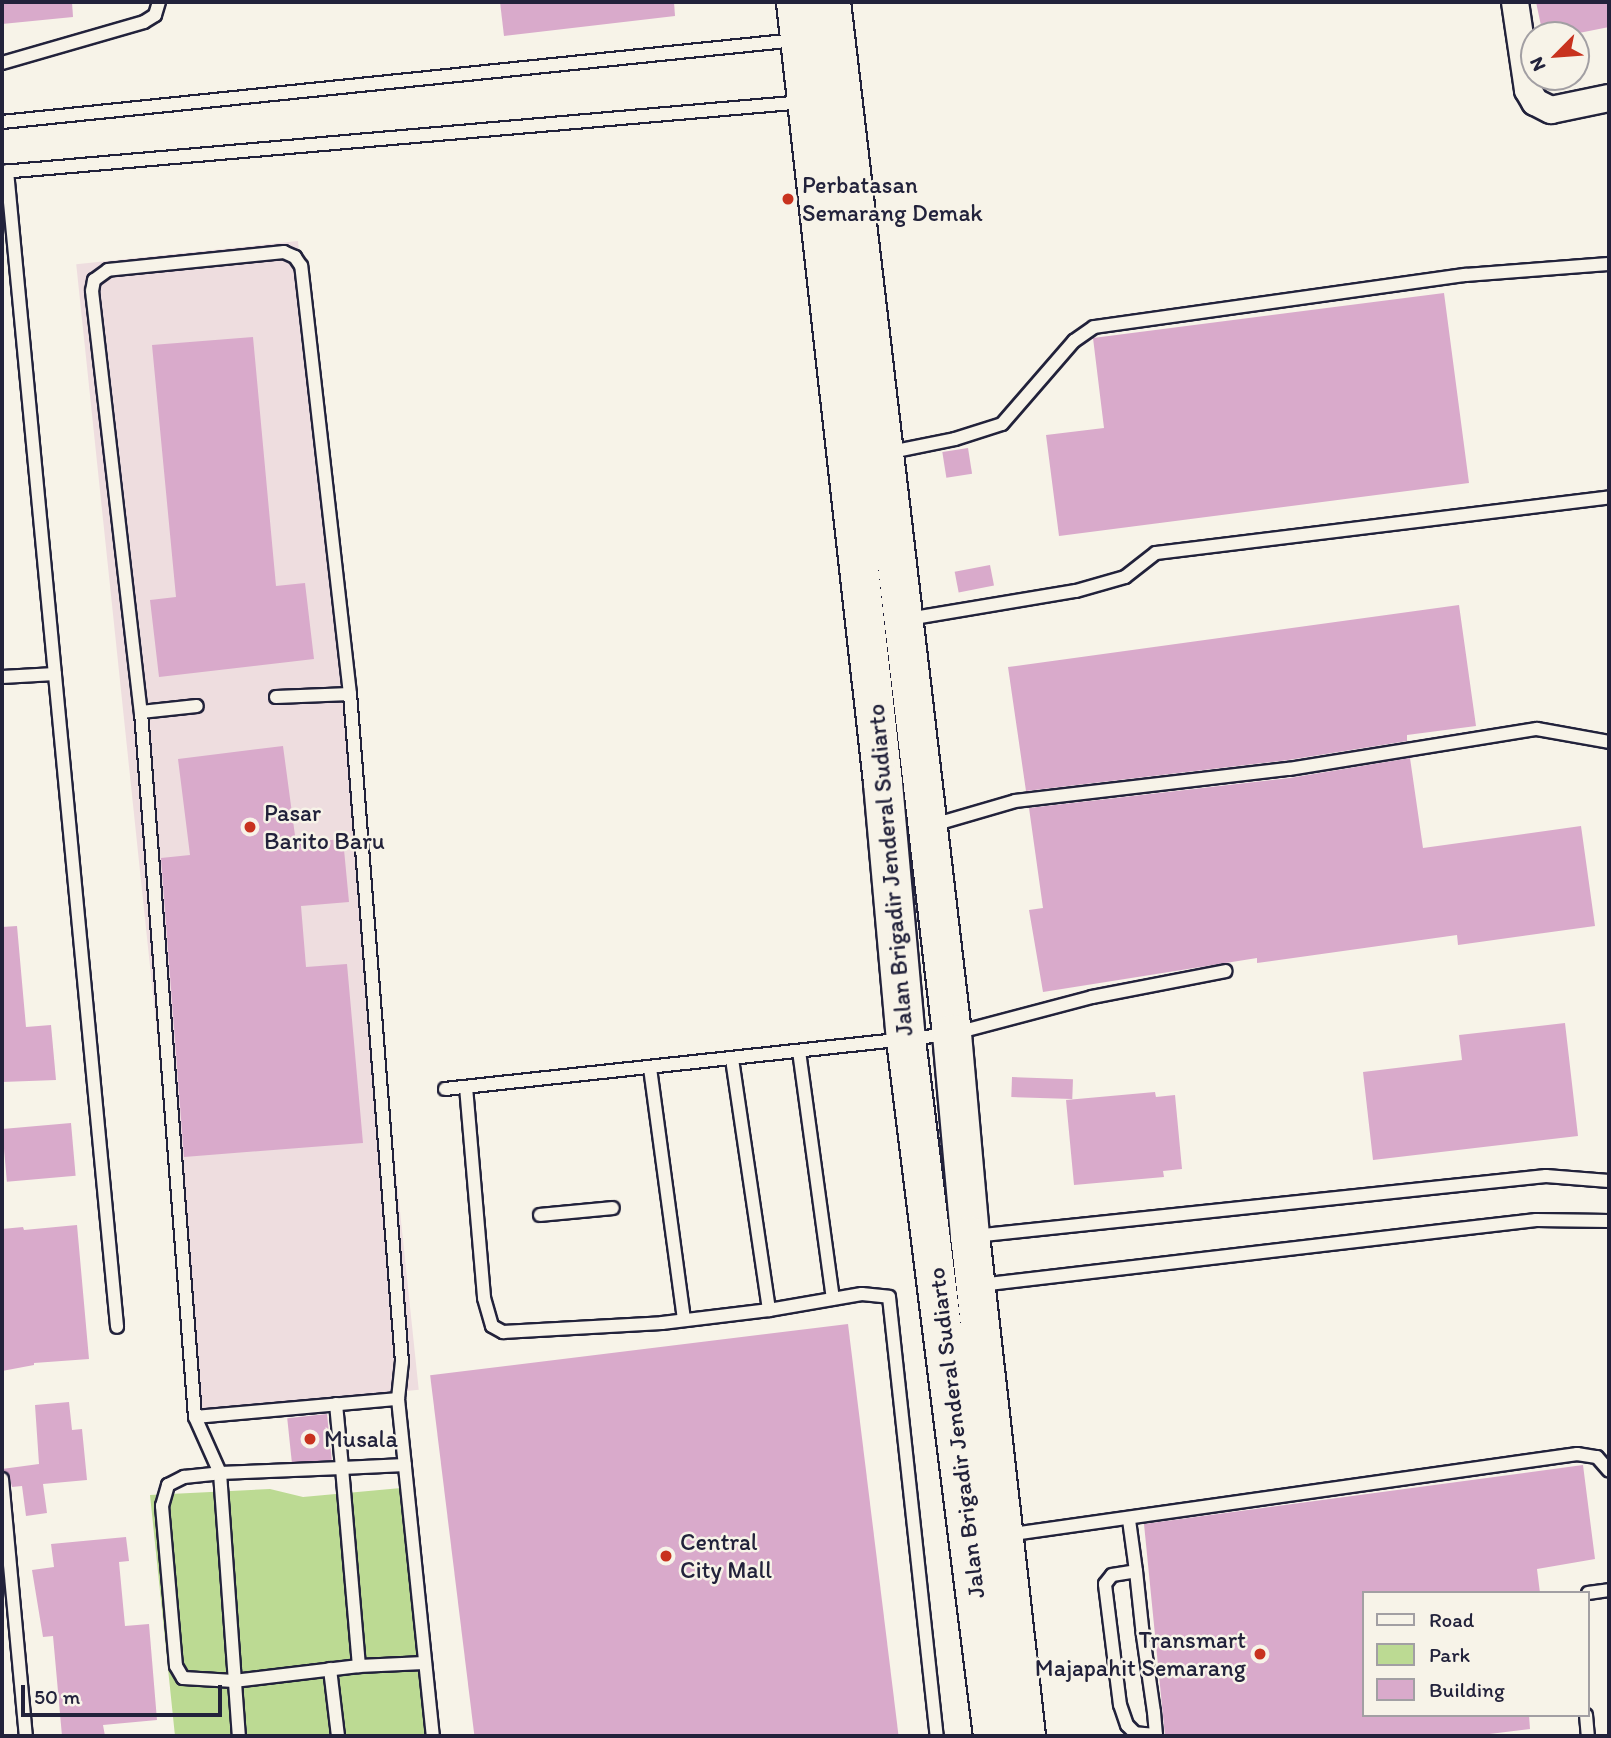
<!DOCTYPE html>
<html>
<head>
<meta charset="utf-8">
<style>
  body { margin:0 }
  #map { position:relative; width:1611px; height:1738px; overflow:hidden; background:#f7f3e8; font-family:Itim,sans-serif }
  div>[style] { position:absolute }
  .built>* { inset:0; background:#eedddf; transform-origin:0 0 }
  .green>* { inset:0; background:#bcda93 }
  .building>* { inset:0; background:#d9aacb; transform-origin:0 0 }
  .roads { filter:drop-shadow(2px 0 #22223b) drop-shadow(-2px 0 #22223b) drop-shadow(0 2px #22223b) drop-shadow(0 -2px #22223b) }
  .service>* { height:12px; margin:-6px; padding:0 6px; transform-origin:6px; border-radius:6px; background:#f7f3e8 }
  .minor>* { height:26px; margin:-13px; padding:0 13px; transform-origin:13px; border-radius:13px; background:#f7f3e8 }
  .primary>* { height:38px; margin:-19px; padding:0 19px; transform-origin:19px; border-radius:19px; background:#f7f3e8 }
  .dots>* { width:19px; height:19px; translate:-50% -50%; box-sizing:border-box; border:4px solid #f7f3e8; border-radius:50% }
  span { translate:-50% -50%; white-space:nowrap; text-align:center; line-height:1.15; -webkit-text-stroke:5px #f7f3e8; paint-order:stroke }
  .poi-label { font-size:24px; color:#22223b }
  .left { translate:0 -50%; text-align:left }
  .right { translate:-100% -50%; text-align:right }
  .street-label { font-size:24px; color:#22223b }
  .frame { position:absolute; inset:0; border:4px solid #22223b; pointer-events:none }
  .legend { position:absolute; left:1362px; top:1591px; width:228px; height:126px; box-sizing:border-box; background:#f7f3e8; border:2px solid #a29fa3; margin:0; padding:9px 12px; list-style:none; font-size:21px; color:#22223b }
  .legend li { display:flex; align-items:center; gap:14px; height:35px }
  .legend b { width:35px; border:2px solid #a29fa3 }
  .north { position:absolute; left:1520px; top:21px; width:70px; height:70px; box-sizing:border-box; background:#f7f3e8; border:2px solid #a29fa3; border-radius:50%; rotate:245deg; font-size:19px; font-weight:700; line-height:28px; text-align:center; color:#22223b }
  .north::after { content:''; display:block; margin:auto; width:24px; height:32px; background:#c8321e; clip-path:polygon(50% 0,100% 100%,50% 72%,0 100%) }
  .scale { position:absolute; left:21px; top:1685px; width:201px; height:32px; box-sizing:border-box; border:4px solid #22223b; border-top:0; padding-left:9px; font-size:21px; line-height:24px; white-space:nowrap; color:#22223b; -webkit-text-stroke:5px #f7f3e8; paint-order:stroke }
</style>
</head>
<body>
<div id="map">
  <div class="built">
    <i style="left:298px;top:241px;width:1155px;height:223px;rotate:84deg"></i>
  </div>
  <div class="green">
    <i style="clip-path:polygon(412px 1487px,440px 1736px,175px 1736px,150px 1495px,270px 1489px,303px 1497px)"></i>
  </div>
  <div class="building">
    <i style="clip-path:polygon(2px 2px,72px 2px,73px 17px,2px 24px)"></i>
    <i style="clip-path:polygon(500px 2px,674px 2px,675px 16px,504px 36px)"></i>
    <i style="clip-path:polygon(1536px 2px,1609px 2px,1609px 27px,1569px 35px,1543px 35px)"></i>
    <i style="clip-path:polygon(1444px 293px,1469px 483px,1059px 536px,1046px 435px,1104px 428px,1093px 338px)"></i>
    <i style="clip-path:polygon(253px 337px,276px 586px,305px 583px,314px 659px,159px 677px,150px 600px,176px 597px,152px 345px)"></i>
    <i style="left:968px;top:448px;width:26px;height:26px;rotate:81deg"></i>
    <i style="left:990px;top:565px;width:21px;height:36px;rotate:79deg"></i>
    <i style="clip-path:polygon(1459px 605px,1476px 726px,1407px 735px,1407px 741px,1288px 760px,1026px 791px,1008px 667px)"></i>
    <i style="clip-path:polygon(283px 746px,296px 843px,343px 839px,349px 902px,301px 906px,306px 967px,347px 964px,363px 1143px,184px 1157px,161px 858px,190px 855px,178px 759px)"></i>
    <i style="clip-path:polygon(1410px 758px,1423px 848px,1581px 826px,1595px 926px,1458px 945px,1457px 935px,1257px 963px,1257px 958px,1043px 992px,1029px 910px,1043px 908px,1029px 808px,1290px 778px)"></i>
    <i style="clip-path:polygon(17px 926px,26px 1027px,51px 1025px,56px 1080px,2px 1082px,2px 927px)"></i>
    <i style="clip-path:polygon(1565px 1023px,1578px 1136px,1373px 1160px,1363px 1072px,1462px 1060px,1459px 1035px)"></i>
    <i style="left:1012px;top:1077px;width:61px;height:20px;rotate:2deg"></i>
    <i style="clip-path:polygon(1155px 1092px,1156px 1097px,1175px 1095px,1182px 1169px,1163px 1171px,1164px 1177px,1074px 1185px,1066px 1100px)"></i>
    <i style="left:71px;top:1123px;width:53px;height:69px;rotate:85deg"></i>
    <i style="clip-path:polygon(77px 1225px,89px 1359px,34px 1363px,34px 1365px,2px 1371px,2px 1229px,23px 1227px,24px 1230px)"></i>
    <i style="left:848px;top:1324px;width:415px;height:421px;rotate:83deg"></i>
    <i style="clip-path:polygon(69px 1402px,72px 1430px,82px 1429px,87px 1480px,43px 1484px,47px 1513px,26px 1516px,22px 1486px,12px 1487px,9px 1475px,2px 1469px,39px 1464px,35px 1405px)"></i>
    <i style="left:327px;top:1414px;width:46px;height:40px;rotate:84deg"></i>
    <i style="clip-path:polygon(1583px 1465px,1595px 1559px,1537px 1569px,1540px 1593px,1364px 1593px,1364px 1715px,1529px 1715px,1530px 1729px,1473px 1736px,1165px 1736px,1144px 1524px)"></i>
    <i style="clip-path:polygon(126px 1537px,129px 1561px,119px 1562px,125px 1626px,149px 1624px,157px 1720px,103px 1725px,105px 1736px,62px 1736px,53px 1636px,43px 1637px,32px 1570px,54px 1567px,51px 1544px)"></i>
  </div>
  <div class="roads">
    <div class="service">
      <i style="left:2px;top:63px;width:148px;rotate:-16.1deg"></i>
      <i style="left:144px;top:22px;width:13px;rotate:-32deg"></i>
      <i style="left:155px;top:15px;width:14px;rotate:-73deg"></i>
      <i style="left:2px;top:122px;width:797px;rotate:-5.9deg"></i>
      <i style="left:7px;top:171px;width:1161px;rotate:84.56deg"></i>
      <i style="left:2px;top:172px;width:804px;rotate:-4.99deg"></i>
      <i style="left:886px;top:453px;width:70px;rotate:-11.5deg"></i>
      <i style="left:955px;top:439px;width:49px;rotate:-17.7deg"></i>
      <i style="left:1002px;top:424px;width:110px;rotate:-49.1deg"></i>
      <i style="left:1074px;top:341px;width:24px;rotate:-35deg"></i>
      <i style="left:1094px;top:327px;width:375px;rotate:-8deg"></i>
      <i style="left:1465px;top:275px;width:144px;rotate:-4.4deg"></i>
      <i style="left:908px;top:619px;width:170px;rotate:-9.5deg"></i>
      <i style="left:1076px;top:591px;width:51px;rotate:-15.9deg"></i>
      <i style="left:1125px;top:577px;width:39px;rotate:-38deg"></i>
      <i style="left:1156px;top:553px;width:456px;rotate:-7deg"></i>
      <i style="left:2px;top:677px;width:53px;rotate:-3.2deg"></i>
      <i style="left:276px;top:697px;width:74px;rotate:-2.3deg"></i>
      <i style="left:141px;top:712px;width:56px;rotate:-6.1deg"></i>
      <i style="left:933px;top:825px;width:85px;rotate:-16.3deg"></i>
      <i style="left:1015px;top:801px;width:276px;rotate:-6.7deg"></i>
      <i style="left:1289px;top:769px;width:251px;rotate:-9.2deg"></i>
      <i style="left:1537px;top:729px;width:73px;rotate:10.2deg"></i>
      <i style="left:799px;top:1051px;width:250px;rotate:82.2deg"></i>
      <i style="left:732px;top:1059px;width:254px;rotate:81.6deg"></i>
      <i style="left:650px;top:1068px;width:254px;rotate:82.3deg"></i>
      <i style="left:466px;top:1087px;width:212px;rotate:85.1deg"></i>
      <i style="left:484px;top:1298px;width:29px;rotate:74deg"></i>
      <i style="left:492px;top:1326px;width:13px;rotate:29deg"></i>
      <i style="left:503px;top:1332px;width:159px;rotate:-3.2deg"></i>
      <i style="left:662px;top:1323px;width:108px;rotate:-6.9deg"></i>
      <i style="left:769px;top:1310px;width:94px;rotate:-9.8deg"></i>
      <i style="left:862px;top:1294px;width:27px;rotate:6deg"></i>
      <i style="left:889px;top:1297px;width:442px;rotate:83.8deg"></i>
      <i style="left:445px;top:1089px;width:510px;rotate:-6.19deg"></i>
      <i style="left:952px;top:1034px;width:145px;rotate:-14.8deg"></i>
      <i style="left:1092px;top:997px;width:136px;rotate:-11deg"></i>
      <i style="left:540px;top:1215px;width:73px;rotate:-5.5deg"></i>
      <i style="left:974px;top:1236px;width:575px;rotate:-5.99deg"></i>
      <i style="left:1546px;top:1176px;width:63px;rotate:4.5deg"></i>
      <i style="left:980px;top:1285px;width:560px;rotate:-6.67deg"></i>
      <i style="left:1536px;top:1220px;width:73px;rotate:0.8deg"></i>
      <i style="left:398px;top:1399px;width:339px;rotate:84.1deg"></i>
      <i style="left:336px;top:1404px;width:64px;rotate:84.6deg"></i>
      <i style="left:342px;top:1468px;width:63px;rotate:-2.7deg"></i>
      <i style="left:195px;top:1417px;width:204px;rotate:-5.1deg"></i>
      <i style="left:398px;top:1399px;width:37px;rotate:-84deg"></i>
      <i style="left:402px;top:1362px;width:670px;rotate:-94.45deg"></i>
      <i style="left:350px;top:694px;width:431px;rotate:-96.5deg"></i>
      <i style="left:301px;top:266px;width:11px;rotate:-124deg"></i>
      <i style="left:295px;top:257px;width:12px;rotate:-156deg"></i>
      <i style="left:284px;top:252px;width:177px;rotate:174.2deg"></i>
      <i style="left:108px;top:270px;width:17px;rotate:144deg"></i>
      <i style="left:94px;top:280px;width:11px;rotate:100deg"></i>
      <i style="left:92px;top:291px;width:424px;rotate:83.4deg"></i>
      <i style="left:141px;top:712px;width:707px;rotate:85.62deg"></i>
      <i style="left:195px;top:1417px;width:61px;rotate:65.9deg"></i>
      <i style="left:220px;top:1473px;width:264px;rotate:85.9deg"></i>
      <i style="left:342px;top:1468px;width:199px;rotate:85.1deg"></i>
      <i style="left:359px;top:1666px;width:126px;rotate:173.2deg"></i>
      <i style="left:234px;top:1681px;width:51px;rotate:-176.6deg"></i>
      <i style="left:183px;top:1678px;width:14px;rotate:-120deg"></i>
      <i style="left:176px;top:1666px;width:161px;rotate:-95deg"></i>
      <i style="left:162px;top:1506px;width:22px;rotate:-74deg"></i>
      <i style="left:168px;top:1485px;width:18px;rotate:-27deg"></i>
      <i style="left:184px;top:1477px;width:36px;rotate:-6deg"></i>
      <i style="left:220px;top:1473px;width:122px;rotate:-2.3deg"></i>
      <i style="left:2px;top:1479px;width:258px;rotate:84.7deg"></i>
      <i style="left:1129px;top:1520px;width:51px;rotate:82.2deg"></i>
      <i style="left:1006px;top:1535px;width:577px;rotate:-8.07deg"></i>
      <i style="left:1577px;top:1454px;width:20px;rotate:9deg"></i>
      <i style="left:1597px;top:1457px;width:18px;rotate:49deg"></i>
      <i style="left:1588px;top:1593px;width:21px;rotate:-8deg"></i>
      <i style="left:359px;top:1666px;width:65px;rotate:-2.6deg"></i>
      <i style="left:330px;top:1669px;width:67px;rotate:83.2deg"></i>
      <i style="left:1586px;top:1715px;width:21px;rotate:85deg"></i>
      <i style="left:1156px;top:1735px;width:21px;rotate:-175deg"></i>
      <i style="left:1135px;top:1733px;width:11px;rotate:-135deg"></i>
      <i style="left:1127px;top:1725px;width:21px;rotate:-109deg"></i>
      <i style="left:1120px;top:1705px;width:122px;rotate:-97.1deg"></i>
      <i style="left:1105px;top:1584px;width:11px;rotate:-52deg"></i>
      <i style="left:1112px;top:1575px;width:24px;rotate:-9deg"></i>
      <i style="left:1136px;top:1571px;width:65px;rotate:83.9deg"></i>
      <i style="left:1143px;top:1636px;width:77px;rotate:81.8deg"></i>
      <i style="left:1154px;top:1712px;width:24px;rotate:85deg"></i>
    </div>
    <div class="minor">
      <i style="left:1515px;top:2px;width:89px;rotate:81.6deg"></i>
      <i style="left:1528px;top:90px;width:14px;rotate:60deg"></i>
      <i style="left:1535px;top:102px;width:18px;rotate:27deg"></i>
      <i style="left:1551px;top:110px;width:59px;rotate:-11.7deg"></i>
    </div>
    <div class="primary">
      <i style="left:796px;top:2px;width:786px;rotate:83.64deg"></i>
      <i style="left:883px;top:783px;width:258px;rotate:84.9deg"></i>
      <i style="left:906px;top:1040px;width:701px;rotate:82.87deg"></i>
      <i style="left:831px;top:2px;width:1039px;rotate:83.31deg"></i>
      <i style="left:952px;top:1034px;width:203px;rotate:84.9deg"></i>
      <i style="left:970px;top:1236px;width:503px;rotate:83.61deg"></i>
    </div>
  </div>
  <div class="dots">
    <i style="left:788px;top:199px;background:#c8321e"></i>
    <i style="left:250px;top:827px;background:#c8321e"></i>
    <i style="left:310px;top:1439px;background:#c8321e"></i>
    <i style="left:666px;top:1556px;background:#c8321e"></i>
    <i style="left:1260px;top:1654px;background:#c8321e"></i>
  </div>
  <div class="poi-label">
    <span class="left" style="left:802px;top:199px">Perbatasan<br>Semarang Demak</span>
    <span class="left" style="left:264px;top:827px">Pasar<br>Barito Baru</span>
    <span class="left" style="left:324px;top:1439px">Musala</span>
    <span class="left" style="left:680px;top:1556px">Central<br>City Mall</span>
    <span class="right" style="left:1246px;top:1654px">Transmart<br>Majapahit Semarang</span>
  </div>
  <div class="street-label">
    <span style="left:890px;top:870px;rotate:-95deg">Jalan Brigadir Jenderal Sudiarto</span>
    <span style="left:956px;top:1433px;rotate:-97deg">Jalan Brigadir Jenderal Sudiarto</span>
  </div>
  <div class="frame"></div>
  <ul class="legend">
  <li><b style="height:9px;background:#f7f3e8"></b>Road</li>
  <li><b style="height:19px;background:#bcda93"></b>Park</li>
  <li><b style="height:19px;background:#d9aacb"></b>Building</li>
  </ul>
  <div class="north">N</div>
  <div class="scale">50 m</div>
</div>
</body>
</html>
